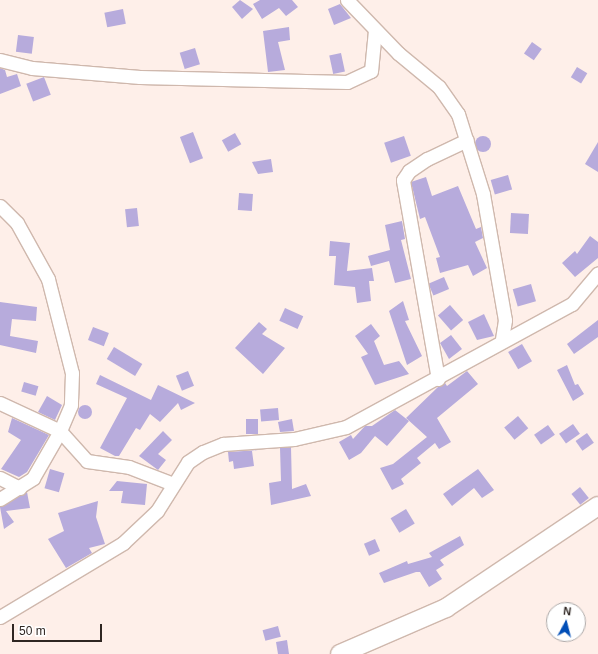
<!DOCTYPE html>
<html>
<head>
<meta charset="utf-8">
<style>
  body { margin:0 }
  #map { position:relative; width:598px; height:654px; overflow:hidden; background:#feefe9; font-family:Arial,sans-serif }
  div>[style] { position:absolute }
  .building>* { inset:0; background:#b7abdc; transform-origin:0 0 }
  .round { border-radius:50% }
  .roads { filter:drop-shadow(1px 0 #cfb8ad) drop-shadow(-1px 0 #cfb8ad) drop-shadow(0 1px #cfb8ad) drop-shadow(0 -1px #cfb8ad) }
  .street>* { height:13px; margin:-6.5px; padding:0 6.5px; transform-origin:6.5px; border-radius:6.5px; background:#fff }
  .secondary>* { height:18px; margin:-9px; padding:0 9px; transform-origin:9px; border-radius:9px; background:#fff }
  span { translate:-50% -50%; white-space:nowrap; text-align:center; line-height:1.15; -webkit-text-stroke:3.5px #fff; paint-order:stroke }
  .north { position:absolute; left:546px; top:602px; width:40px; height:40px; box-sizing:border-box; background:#fff; border:1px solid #aca8a7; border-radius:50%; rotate:7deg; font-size:11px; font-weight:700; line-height:16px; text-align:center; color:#2f2622 }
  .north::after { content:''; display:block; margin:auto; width:14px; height:18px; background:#004eb7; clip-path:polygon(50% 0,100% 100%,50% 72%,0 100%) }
  .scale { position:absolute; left:12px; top:624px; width:90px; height:18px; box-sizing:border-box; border:2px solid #2f2622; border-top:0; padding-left:5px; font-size:12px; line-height:14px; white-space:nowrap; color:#2f2622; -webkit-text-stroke:3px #fff; paint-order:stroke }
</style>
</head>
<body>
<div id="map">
  <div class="building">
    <i style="clip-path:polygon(240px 0,253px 9px,242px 19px,232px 7px)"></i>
    <i style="clip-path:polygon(260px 0,292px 0,298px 7px,286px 16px,279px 8px,262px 19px,253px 4px)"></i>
    <i style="clip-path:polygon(340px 4px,351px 18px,334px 25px,328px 9px)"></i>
    <i style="left:123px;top:9px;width:15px;height:19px;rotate:79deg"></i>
    <i style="clip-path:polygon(289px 27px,290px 40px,278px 42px,285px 70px,268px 72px,263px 31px)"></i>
    <i style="left:18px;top:35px;width:16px;height:17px;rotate:7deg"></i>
    <i style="left:532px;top:42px;width:12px;height:14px;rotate:35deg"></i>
    <i style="left:195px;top:48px;width:17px;height:16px;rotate:73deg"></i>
    <i style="left:341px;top:53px;width:19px;height:12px;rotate:78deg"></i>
    <i style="left:577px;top:67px;width:12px;height:12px;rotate:31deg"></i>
    <i style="clip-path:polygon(0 68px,5px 70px,7px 77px,17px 74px,21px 86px,0 94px)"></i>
    <i style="left:44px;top:77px;width:19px;height:19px;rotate:69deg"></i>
    <i style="left:193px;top:132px;width:28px;height:14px;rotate:69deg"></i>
    <i style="left:235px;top:133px;width:13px;height:15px;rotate:61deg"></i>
    <i class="round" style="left:475px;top:136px;width:16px;height:16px"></i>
    <i style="left:404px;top:136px;width:21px;height:21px;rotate:71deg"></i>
    <i style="clip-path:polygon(598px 142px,598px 172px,585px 164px)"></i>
    <i style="clip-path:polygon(271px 159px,273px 172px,258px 174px,252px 162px)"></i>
    <i style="left:508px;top:175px;width:15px;height:18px;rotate:74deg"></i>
    <i style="clip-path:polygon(426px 177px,432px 196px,458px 186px,476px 229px,481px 227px,483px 238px,475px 242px,487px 268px,473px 276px,468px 265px,440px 273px,436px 258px,440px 257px,425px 217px,420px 219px,411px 182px)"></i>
    <i style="left:239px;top:193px;width:14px;height:17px;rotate:4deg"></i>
    <i style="left:137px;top:208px;width:18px;height:12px;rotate:84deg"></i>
    <i style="left:511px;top:213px;width:18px;height:20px;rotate:3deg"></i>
    <i style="clip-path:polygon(402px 221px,405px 239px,401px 240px,411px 279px,395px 283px,389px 261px,371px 266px,368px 256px,390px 250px,385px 225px)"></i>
    <i style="clip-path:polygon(590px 236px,598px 242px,598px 258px,575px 277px,562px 263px,575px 251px,577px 254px)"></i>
    <i style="clip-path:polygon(330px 241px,350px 243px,347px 271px,372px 268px,374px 281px,369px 281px,371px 301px,357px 303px,355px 287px,334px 285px,336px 256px,329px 256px)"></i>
    <i style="left:444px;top:277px;width:13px;height:17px;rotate:67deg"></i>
    <i style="left:531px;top:284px;width:18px;height:19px;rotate:74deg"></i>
    <i style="clip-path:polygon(403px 301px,409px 320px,405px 321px,422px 356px,407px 365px,389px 311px)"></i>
    <i style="clip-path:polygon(0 302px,37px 307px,36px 321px,12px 319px,10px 336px,38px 341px,36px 353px,0 345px)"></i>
    <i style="left:450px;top:305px;width:20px;height:16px;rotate:49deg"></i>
    <i style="left:285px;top:308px;width:20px;height:14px;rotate:24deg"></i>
    <i style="clip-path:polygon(484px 314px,494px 336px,477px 340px,468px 322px)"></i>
    <i style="clip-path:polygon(598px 320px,598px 337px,574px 354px,567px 344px)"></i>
    <i style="clip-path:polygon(259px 322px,267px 329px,262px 334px,285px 348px,263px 374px,235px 348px)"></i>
    <i style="clip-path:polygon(371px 324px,380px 336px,374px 341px,384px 365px,399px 361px,409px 374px,375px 385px,361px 357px,368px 354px,355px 336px)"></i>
    <i style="left:93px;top:327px;width:17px;height:14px;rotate:21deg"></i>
    <i style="clip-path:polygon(451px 335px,462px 349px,449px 359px,440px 343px)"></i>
    <i style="left:522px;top:344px;width:20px;height:16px;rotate:60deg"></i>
    <i style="left:114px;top:347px;width:33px;height:14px;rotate:31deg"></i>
    <i style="clip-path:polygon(567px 365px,575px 385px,578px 384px,584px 394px,573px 401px,557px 370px)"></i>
    <i style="left:188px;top:371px;width:16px;height:13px;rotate:68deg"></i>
    <i style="clip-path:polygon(467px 371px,478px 384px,437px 418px,451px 442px,439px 449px,435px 443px,417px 458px,421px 463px,401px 479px,404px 484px,392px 490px,380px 468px,393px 464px,427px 437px,406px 418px,438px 387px,445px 383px,447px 386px)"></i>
    <i style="clip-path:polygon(100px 375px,151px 400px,158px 385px,195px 403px,181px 410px,178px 403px,160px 422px,150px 414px,140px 430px,136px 428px,119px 456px,115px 456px,100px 448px,127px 398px,96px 384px)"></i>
    <i style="left:24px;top:382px;width:15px;height:10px;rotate:16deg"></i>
    <i style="clip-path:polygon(47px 396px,62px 405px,55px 420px,38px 412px)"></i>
    <i class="round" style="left:78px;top:405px;width:14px;height:14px"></i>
    <i style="left:278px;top:408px;width:12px;height:18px;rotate:85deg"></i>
    <i style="clip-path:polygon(395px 410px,409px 421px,387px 446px,375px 436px,361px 453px,349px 460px,339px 442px,351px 435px,353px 439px,365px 426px,372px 426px)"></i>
    <i style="left:518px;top:416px;width:16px;height:18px;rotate:50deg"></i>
    <i style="clip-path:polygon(12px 418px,49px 435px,27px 472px,19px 477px,1px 469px,21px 440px,8px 432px)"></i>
    <i style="left:246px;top:419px;width:12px;height:15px"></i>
    <i style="clip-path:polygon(292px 419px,294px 431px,280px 432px,278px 422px)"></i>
    <i style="left:573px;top:424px;width:12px;height:17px;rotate:55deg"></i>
    <i style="left:548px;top:425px;width:12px;height:17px;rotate:55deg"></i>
    <i style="clip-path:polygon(163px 431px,172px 440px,158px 454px,166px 460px,158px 470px,139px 456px)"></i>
    <i style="left:587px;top:433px;width:12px;height:14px;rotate:55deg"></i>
    <i style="clip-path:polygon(291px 447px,292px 489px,306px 484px,311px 496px,271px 505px,269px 483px,281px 481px,280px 448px)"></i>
    <i style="clip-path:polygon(258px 450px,252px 451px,254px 466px,234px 469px,233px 461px,229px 462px,228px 452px)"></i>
    <i style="left:50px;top:469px;width:15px;height:20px;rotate:16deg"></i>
    <i style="clip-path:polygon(478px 469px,494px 490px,482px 498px,474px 488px,452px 506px,443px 494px)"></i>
    <i style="clip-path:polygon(117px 481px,147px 484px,145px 505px,121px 503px,123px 491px,109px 491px)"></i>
    <i style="left:580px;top:487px;width:14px;height:11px;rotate:51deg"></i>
    <i style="clip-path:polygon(27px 492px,30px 508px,6px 511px,14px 522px,4px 529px,0 507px)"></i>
    <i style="clip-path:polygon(98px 501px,96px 517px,105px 544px,89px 548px,92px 553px,66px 568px,48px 539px,64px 531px,58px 513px)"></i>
    <i style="left:406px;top:509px;width:17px;height:18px;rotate:59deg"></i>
    <i style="clip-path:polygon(460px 536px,464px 545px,440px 560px,444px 565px,436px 570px,442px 579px,429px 587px,420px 572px,416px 572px,384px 583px,379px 573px,407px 561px,408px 564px,432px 557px,429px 553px)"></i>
    <i style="left:375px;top:539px;width:13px;height:12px;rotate:67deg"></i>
    <i style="left:278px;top:626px;width:11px;height:16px;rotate:75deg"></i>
    <i style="clip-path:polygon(287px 640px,289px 654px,278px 654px,276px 642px)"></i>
  </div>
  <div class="roads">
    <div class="street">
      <i style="left:347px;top:0;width:74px;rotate:46.1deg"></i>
      <i style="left:398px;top:53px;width:53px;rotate:39.7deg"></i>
      <i style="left:439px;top:87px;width:33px;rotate:55deg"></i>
      <i style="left:458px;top:114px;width:84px;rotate:72.6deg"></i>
      <i style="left:483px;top:194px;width:128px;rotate:80.1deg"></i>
      <i style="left:505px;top:320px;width:19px;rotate:99deg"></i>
      <i style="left:0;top:60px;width:33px;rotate:14deg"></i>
      <i style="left:32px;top:68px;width:108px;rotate:4.8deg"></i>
      <i style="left:140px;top:77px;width:207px;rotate:1.4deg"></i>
      <i style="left:347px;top:82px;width:26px;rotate:-25deg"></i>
      <i style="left:371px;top:71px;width:41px;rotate:-84.4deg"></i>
      <i style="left:0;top:206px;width:24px;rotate:45deg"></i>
      <i style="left:17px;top:223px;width:64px;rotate:61deg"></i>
      <i style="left:48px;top:279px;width:97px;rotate:75.7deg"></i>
      <i style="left:72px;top:373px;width:32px;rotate:92deg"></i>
      <i style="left:71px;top:405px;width:28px;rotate:113deg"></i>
      <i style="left:60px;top:431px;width:66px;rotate:-155deg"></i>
      <i style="left:438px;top:379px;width:202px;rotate:-100deg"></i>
      <i style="left:403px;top:180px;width:11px;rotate:-56deg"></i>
      <i style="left:409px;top:171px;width:22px;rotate:-34deg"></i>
      <i style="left:427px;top:159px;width:44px;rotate:-25.4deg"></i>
      <i style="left:0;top:478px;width:22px;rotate:27deg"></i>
      <i style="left:0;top:499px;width:39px;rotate:-32deg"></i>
      <i style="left:33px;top:478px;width:54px;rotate:-60.1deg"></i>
      <i style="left:60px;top:431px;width:40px;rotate:48deg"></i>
      <i style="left:87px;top:461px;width:42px;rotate:8.1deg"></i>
      <i style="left:129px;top:467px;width:47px;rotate:21.1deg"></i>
      <i style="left:0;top:617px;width:144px;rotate:-31deg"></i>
      <i style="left:123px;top:543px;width:47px;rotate:-43.3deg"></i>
      <i style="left:157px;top:511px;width:58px;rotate:-57.7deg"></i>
      <i style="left:188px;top:462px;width:18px;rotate:-34deg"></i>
      <i style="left:203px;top:452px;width:22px;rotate:-22deg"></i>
      <i style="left:223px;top:444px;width:71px;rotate:-4deg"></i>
      <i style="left:294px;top:439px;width:53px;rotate:-13deg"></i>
      <i style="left:346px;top:427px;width:257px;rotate:-28.6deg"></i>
      <i style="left:572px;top:304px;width:40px;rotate:-50deg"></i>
    </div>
    <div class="secondary">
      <i style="left:340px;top:654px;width:116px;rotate:-23.5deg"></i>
      <i style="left:446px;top:608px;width:183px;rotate:-33.9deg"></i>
    </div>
  </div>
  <div class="north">N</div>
  <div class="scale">50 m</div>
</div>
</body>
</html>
